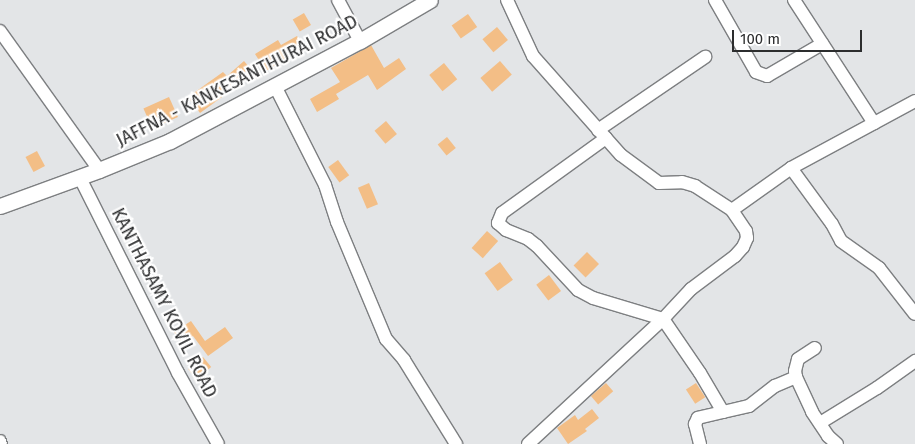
<!DOCTYPE html>
<html>
<head>
<meta charset="utf-8">
<style>
  body { margin:0 }
  #map { position:relative; width:915px; height:444px; overflow:hidden; background:#e3e5e7; font-family:"Fira Sans",sans-serif }
  div>[style] { position:absolute }
  .building>* { inset:0; background:#f3be86; transform-origin:0 0 }
  .roads { filter:drop-shadow(1px 0 #7d7f81) drop-shadow(-1px 0 #7d7f81) drop-shadow(0 1px #7d7f81) drop-shadow(0 -1px #7d7f81) }
  .minor>* { height:12px; margin:-6px; padding:0 6px; transform-origin:6px; border-radius:6px; background:#fff }
  .major>* { height:15px; margin:-7.5px; padding:0 7.5px; transform-origin:7.5px; border-radius:7.5px; background:#fff }
  span { translate:-50% -50%; white-space:nowrap; text-align:center; line-height:1.15; -webkit-text-stroke:4.5px #fff; paint-order:stroke }
  .street-label { font-size:18px; color:#2c2d2e }
  .scale { position:absolute; left:732px; top:30px; width:130px; height:22px; box-sizing:border-box; border:2px solid #2c2d2e; border-top:0; padding-left:6px; font-size:15px; line-height:18px; white-space:nowrap; color:#2c2d2e; -webkit-text-stroke:4px #fff; paint-order:stroke }
</style>
</head>
<body>
<div id="map">
  <div class="building">
    <i style="left:304px;top:13px;width:14px;height:13px;rotate:60deg"></i>
    <i style="left:468px;top:14px;width:16px;height:20px;rotate:55deg"></i>
    <i style="left:497px;top:27px;width:17px;height:19px;rotate:50deg"></i>
    <i style="clip-path:polygon(297px 36px,304px 48px,266px 71px,255px 54px,278px 40px,281px 45px)"></i>
    <i style="clip-path:polygon(371px 45px,384px 68px,399px 58px,406px 69px,377px 90px,368px 75px,336px 94px,339px 99px,317px 112px,310px 99px,340px 82px,331px 68px)"></i>
    <i style="clip-path:polygon(244px 61px,250px 68px,233px 83px,236px 87px,200px 113px,188px 97px,223px 72px,227px 76px)"></i>
    <i style="left:500px;top:61px;width:18px;height:26px;rotate:49deg"></i>
    <i style="left:444px;top:63px;width:21px;height:19px;rotate:51deg"></i>
    <i style="left:169px;top:97px;width:22px;height:28px;rotate:66deg"></i>
    <i style="left:386px;top:121px;width:17px;height:15px;rotate:50deg"></i>
    <i style="left:447px;top:137px;width:14px;height:12px;rotate:51deg"></i>
    <i style="left:37px;top:151px;width:17px;height:13px;rotate:62deg"></i>
    <i style="left:338px;top:160px;width:19px;height:12px;rotate:54deg"></i>
    <i style="left:369px;top:183px;width:23px;height:12px;rotate:67deg"></i>
    <i style="left:487px;top:231px;width:15px;height:23px;rotate:42deg"></i>
    <i style="left:587px;top:252px;width:17px;height:19px;rotate:45deg"></i>
    <i style="left:500px;top:262px;width:22px;height:19px;rotate:54deg"></i>
    <i style="left:549px;top:275px;width:20px;height:16px;rotate:53deg"></i>
    <i style="clip-path:polygon(191px 321px,205px 341px,225px 327px,233px 338px,208px 356px,193px 336px,182px 343px,174px 332px)"></i>
    <i style="left:203px;top:357px;width:13px;height:19px;rotate:51deg"></i>
    <i style="left:606px;top:383px;width:11px;height:20px;rotate:49deg"></i>
    <i style="left:696px;top:383px;width:17px;height:12px;rotate:57deg"></i>
    <i style="clip-path:polygon(592px 409px,599px 418px,585px 429px,587px 431px,568px 444px,557px 428px,575px 415px,578px 420px)"></i>
  </div>
  <div class="roads">
    <div class="minor">
      <i style="left:338px;top:0;width:47px;rotate:61.8deg"></i>
      <i style="left:507px;top:0;width:62px;rotate:65.1deg"></i>
      <i style="left:533px;top:56px;width:132px;rotate:48.4deg"></i>
      <i style="left:621px;top:155px;width:47px;rotate:36.4deg"></i>
      <i style="left:659px;top:183px;width:23px;rotate:-2deg"></i>
      <i style="left:682px;top:182px;width:14px;rotate:17deg"></i>
      <i style="left:695px;top:186px;width:44px;rotate:33deg"></i>
      <i style="left:715px;top:0;width:83px;rotate:60.3deg"></i>
      <i style="left:756px;top:72px;width:12px;rotate:20deg"></i>
      <i style="left:767px;top:76px;width:64px;rotate:-30.2deg"></i>
      <i style="left:794px;top:0;width:147px;rotate:57deg"></i>
      <i style="left:0;top:31px;width:171px;rotate:54.5deg"></i>
      <i style="left:275px;top:86px;width:111px;rotate:63.2deg"></i>
      <i style="left:325px;top:185px;width:39px;rotate:72deg"></i>
      <i style="left:337px;top:222px;width:127px;rotate:67.3deg"></i>
      <i style="left:386px;top:339px;width:28px;rotate:49deg"></i>
      <i style="left:404px;top:360px;width:99px;rotate:58.2deg"></i>
      <i style="left:598px;top:130px;width:130px;rotate:-34.3deg"></i>
      <i style="left:606px;top:138px;width:128px;rotate:144.2deg"></i>
      <i style="left:502px;top:213px;width:11px;rotate:112deg"></i>
      <i style="left:498px;top:223px;width:11px;rotate:41deg"></i>
      <i style="left:506px;top:230px;width:24px;rotate:22deg"></i>
      <i style="left:528px;top:239px;width:11px;rotate:38deg"></i>
      <i style="left:537px;top:246px;width:60px;rotate:47deg"></i>
      <i style="left:578px;top:290px;width:17px;rotate:28deg"></i>
      <i style="left:593px;top:298px;width:73px;rotate:16.7deg"></i>
      <i style="left:663px;top:319px;width:65px;rotate:55.6deg"></i>
      <i style="left:700px;top:373px;width:45px;rotate:59.5deg"></i>
      <i style="left:723px;top:412px;width:26px;rotate:167deg"></i>
      <i style="left:698px;top:418px;width:7px;rotate:117deg"></i>
      <i style="left:695px;top:424px;width:21px;rotate:76deg"></i>
      <i style="left:791px;top:168px;width:69px;rotate:53.8deg"></i>
      <i style="left:832px;top:224px;width:19px;rotate:62deg"></i>
      <i style="left:841px;top:241px;width:47px;rotate:35.4deg"></i>
      <i style="left:879px;top:268px;width:58px;rotate:52deg"></i>
      <i style="left:80px;top:178px;width:218px;rotate:63.3deg"></i>
      <i style="left:178px;top:373px;width:81px;rotate:60.6deg"></i>
      <i style="left:796px;top:377px;width:6px;rotate:-99deg"></i>
      <i style="left:795px;top:371px;width:12px;rotate:-76deg"></i>
      <i style="left:798px;top:359px;width:20px;rotate:-33deg"></i>
      <i style="left:723px;top:412px;width:27px;rotate:-13deg"></i>
      <i style="left:749px;top:406px;width:33px;rotate:-38deg"></i>
      <i style="left:775px;top:386px;width:23px;rotate:-23deg"></i>
      <i style="left:796px;top:377px;width:38px;rotate:65deg"></i>
      <i style="left:812px;top:412px;width:29px;rotate:56deg"></i>
      <i style="left:828px;top:436px;width:12px;rotate:42deg"></i>
      <i style="left:820px;top:423px;width:67px;rotate:-31.6deg"></i>
      <i style="left:877px;top:388px;width:47px;rotate:-35.4deg"></i>
      <i style="left:0;top:441px;width:3px;rotate:72deg"></i>
      <i style="left:528px;top:444px;width:184px;rotate:-42.8deg"></i>
      <i style="left:663px;top:319px;width:41px;rotate:-47deg"></i>
      <i style="left:691px;top:289px;width:55px;rotate:-36.9deg"></i>
      <i style="left:735px;top:256px;width:12px;rotate:-48deg"></i>
      <i style="left:743px;top:247px;width:10px;rotate:-66deg"></i>
      <i style="left:747px;top:238px;width:7px;rotate:-98deg"></i>
      <i style="left:746px;top:231px;width:25px;rotate:-124deg"></i>
      <i style="left:732px;top:210px;width:72px;rotate:-35.4deg"></i>
      <i style="left:791px;top:168px;width:141px;rotate:-28.4deg"></i>
    </div>
    <div class="major">
      <i style="left:0;top:206px;width:105px;rotate:-20deg"></i>
      <i style="left:99px;top:170px;width:77px;rotate:-22.2deg"></i>
      <i style="left:170px;top:141px;width:215px;rotate:-27.8deg"></i>
      <i style="left:360px;top:41px;width:81px;rotate:-30.4deg"></i>
    </div>
  </div>
  <div class="street-label">
    <span style="left:237px;top:81px;rotate:-27deg">JAFFNA - KANKESANTHURAI ROAD</span>
    <span style="left:164px;top:303px;rotate:63deg">KANTHASAMY KOVIL ROAD</span>
  </div>
  <div class="scale">100 m</div>
</div>
</body>
</html>
